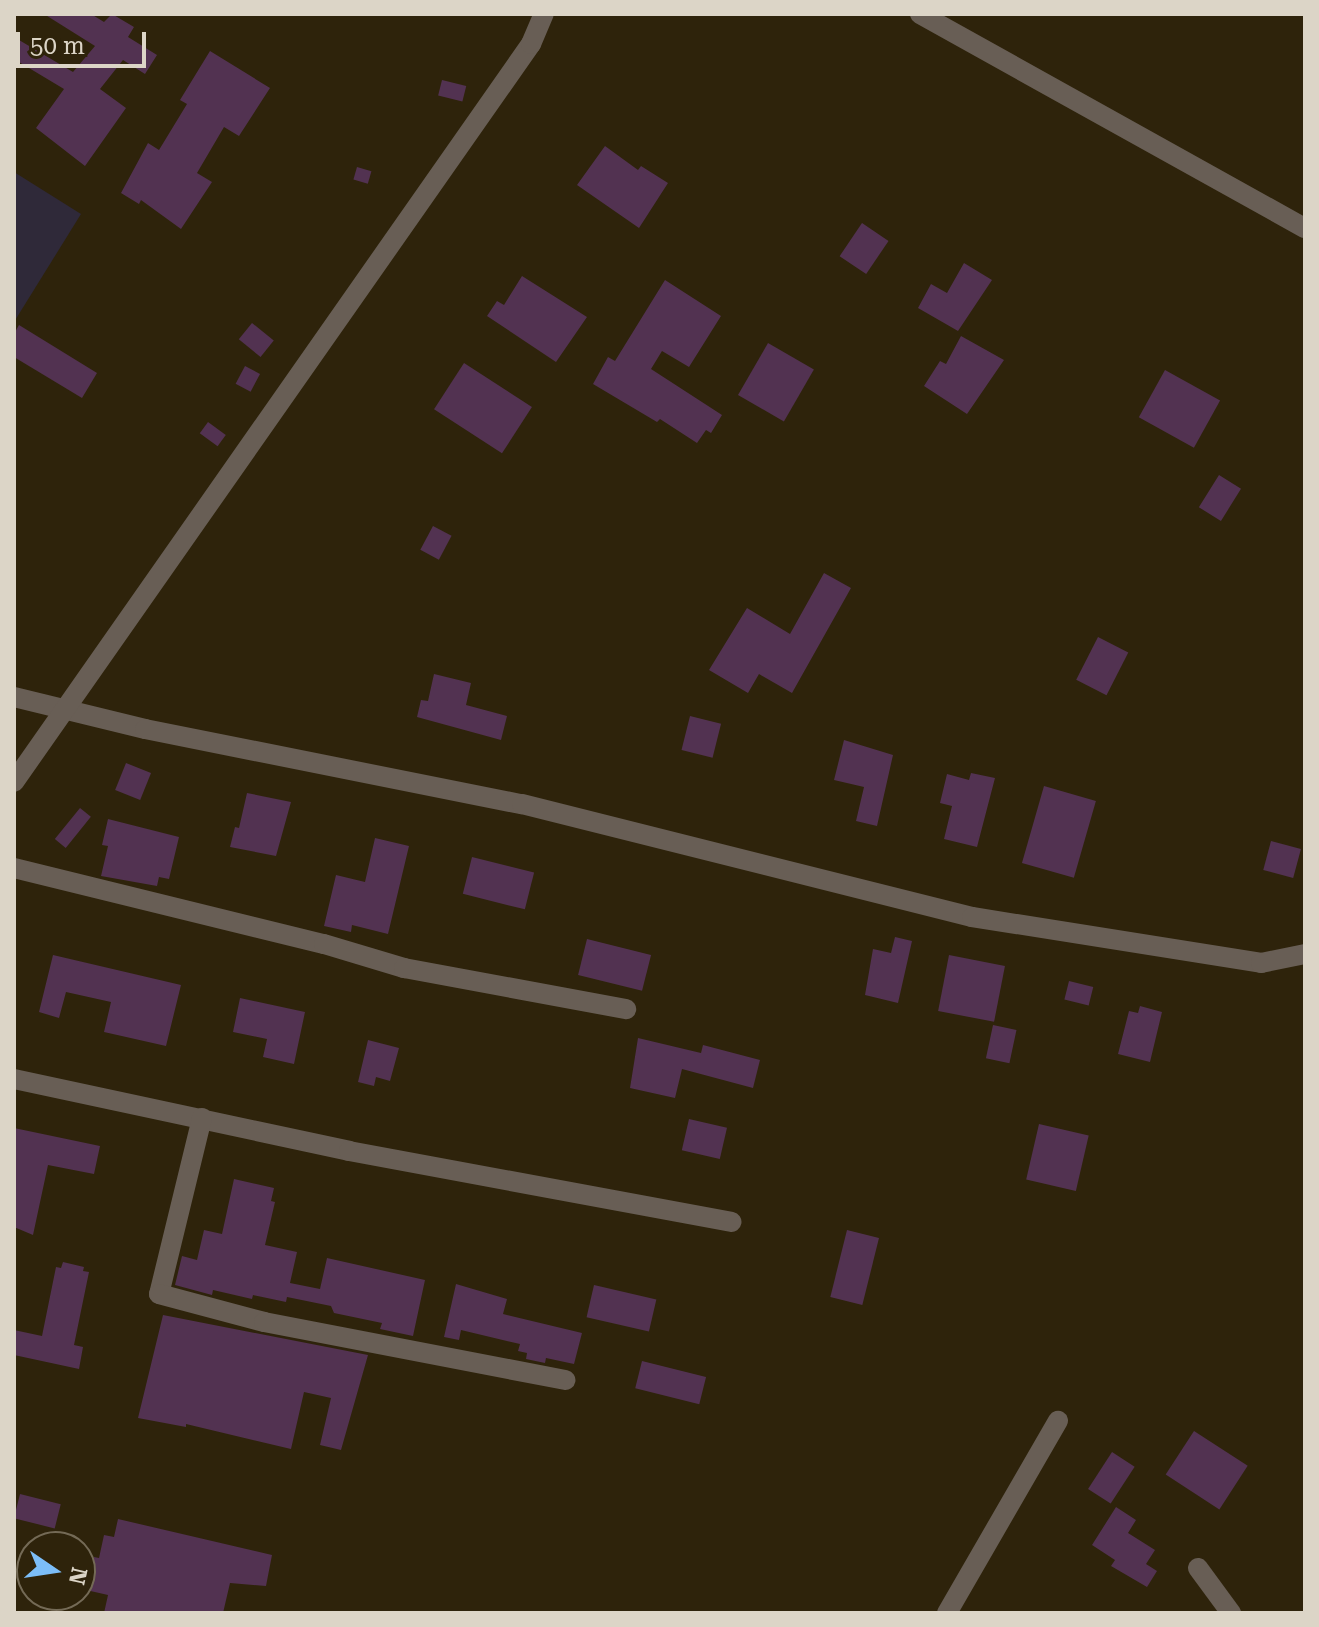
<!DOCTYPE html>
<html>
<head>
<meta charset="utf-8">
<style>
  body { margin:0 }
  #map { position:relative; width:1319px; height:1627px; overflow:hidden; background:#2e230b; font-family:"Roboto Serif",serif }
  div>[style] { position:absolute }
  .education>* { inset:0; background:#2f2939 }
  .building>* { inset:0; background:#523251; transform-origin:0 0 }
  .street>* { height:20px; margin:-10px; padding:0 10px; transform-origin:10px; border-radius:10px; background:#685e55 }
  span { translate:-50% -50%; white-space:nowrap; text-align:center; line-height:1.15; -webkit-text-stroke:6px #2e230b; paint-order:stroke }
  .frame { position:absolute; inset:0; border:16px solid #dcd5c7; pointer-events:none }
  .north { position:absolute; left:16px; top:1531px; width:80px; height:80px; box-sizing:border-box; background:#2e230b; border:2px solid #746a56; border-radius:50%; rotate:103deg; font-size:22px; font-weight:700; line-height:32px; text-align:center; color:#dcd5c7 }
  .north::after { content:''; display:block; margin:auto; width:28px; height:36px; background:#7cbef9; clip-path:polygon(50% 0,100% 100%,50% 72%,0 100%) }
  .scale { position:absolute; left:16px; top:32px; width:130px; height:36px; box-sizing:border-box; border:4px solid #dcd5c7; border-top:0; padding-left:10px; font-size:24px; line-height:28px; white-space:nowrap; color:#dcd5c7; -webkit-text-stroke:6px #2e230b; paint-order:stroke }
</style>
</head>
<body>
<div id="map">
  <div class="education">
    <i style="clip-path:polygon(14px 172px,81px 214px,14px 322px)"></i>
  </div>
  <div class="building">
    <i style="clip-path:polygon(44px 14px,91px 14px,104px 22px,112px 14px,134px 27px,128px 37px,157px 55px,145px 74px,123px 60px,100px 89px,126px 108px,85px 166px,36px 128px,64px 89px,14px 59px,14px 49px,19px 40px,73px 72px,95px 46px)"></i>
    <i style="clip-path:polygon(210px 51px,270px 88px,239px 136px,224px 127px,197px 173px,212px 182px,181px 229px,141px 200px,139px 204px,121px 193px,148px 143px,159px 150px,187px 104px,180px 100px)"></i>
    <i style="left:442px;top:80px;width:25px;height:16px;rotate:14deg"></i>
    <i style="clip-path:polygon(605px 146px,638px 170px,641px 166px,668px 183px,639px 228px,577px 185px)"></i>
    <i style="left:357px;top:167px;width:15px;height:13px;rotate:16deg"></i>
    <i style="left:862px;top:223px;width:32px;height:40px;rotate:34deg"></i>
    <i style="clip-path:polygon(964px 263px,992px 280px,958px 331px,918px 308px,931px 284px,947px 293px)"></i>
    <i style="clip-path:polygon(522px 276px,587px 317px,556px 362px,487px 316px,497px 301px,504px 305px)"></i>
    <i style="clip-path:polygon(665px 280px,721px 316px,689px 367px,662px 351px,651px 369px,722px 415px,711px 433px,706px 430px,697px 443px,660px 419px,657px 422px,593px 384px,608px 357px,615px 361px)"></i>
    <i style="left:252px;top:323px;width:28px;height:21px;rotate:39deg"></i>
    <i style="clip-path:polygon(19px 325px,97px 373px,82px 398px,14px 357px,14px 334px)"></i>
    <i style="clip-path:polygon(961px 336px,1004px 360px,967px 414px,924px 386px,940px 361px,946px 364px)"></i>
    <i style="left:768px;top:343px;width:53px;height:60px;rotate:30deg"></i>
    <i style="left:464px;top:363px;width:81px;height:55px;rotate:33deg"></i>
    <i style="left:245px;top:366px;width:17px;height:20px;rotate:28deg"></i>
    <i style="left:1165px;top:370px;width:63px;height:54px;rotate:29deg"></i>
    <i style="left:208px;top:422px;width:22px;height:14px;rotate:36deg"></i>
    <i style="left:1219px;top:475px;width:26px;height:38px;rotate:32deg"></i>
    <i style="left:433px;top:526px;width:21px;height:27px;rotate:28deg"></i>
    <i style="clip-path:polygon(824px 573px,851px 588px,792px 693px,759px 674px,748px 693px,709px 670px,747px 608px,790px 634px)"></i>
    <i style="left:1098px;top:637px;width:34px;height:48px;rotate:27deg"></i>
    <i style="clip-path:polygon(434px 674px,471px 683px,466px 705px,507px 716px,501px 740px,417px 717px,421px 700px,428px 701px)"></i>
    <i style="left:690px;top:716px;width:32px;height:35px;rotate:14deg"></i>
    <i style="clip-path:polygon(844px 740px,893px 755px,877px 826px,856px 821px,864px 787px,834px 780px)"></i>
    <i style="left:126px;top:763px;width:27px;height:29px;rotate:22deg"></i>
    <i style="clip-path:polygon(971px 773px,995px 778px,977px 847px,944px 839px,952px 806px,940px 803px,947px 774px,969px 780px)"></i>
    <i style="left:1044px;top:786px;width:54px;height:80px;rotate:16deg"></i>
    <i style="clip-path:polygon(247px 793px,291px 802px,276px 856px,230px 847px,235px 827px,239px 828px)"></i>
    <i style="left:80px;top:808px;width:14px;height:40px;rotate:39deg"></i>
    <i style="clip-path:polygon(108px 819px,179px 837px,169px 879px,159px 877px,157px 886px,101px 876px,108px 846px,102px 845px)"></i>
    <i style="clip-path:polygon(375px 838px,409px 846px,388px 934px,352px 925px,351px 932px,324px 926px,336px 875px,365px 882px)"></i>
    <i style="left:1271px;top:841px;width:31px;height:30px;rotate:15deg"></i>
    <i style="left:472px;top:857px;width:64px;height:38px;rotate:14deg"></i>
    <i style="clip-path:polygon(895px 937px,912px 941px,898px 1003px,865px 995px,873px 949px,891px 953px)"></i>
    <i style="left:587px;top:939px;width:66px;height:37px;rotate:14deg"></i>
    <i style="clip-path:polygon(53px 955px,181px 985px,166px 1046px,104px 1032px,111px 1002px,66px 992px,59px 1018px,39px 1012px)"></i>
    <i style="left:949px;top:955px;width:57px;height:57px;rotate:11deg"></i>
    <i style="left:1069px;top:981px;width:25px;height:19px;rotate:14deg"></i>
    <i style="clip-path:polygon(240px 998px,305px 1012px,294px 1064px,263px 1057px,267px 1039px,233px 1032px)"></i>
    <i style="clip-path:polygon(1140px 1006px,1162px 1012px,1150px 1062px,1118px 1054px,1129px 1011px,1138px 1013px)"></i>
    <i style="left:993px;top:1025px;width:24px;height:34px;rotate:12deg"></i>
    <i style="clip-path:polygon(638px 1038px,701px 1053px,703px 1045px,760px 1060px,753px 1088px,682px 1069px,675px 1098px,630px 1088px)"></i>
    <i style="clip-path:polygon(368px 1040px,399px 1048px,390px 1081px,376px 1077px,374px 1086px,358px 1082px)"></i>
    <i style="left:689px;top:1119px;width:39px;height:32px;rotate:13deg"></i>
    <i style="left:1039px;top:1124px;width:51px;height:57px;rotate:13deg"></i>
    <i style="clip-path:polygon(14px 1128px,100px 1146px,94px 1174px,48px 1165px,33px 1235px,14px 1227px)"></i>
    <i style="clip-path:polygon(234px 1179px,274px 1188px,271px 1201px,275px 1202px,265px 1245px,297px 1252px,290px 1283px,320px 1289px,327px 1258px,425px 1280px,413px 1336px,380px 1329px,382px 1323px,334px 1313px,331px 1306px,287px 1297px,286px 1302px,253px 1295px,252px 1299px,213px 1290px,212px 1295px,175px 1285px,182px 1256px,197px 1260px,204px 1230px,222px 1234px)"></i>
    <i style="left:847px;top:1230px;width:33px;height:69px;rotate:14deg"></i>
    <i style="clip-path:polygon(63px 1262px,84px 1267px,83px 1271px,89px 1272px,74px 1345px,83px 1347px,79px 1369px,14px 1355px,14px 1330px,42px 1336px,56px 1267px,61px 1268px)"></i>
    <i style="clip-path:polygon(456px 1284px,507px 1299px,503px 1314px,582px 1333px,574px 1364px,546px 1358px,545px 1363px,526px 1359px,527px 1353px,518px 1351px,520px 1344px,461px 1330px,459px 1340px,444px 1337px)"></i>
    <i style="left:594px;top:1285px;width:64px;height:33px;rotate:13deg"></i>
    <i style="clip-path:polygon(163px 1315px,368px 1355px,341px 1450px,320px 1445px,331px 1398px,304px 1392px,291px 1449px,186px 1424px,186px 1427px,138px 1418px)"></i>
    <i style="left:642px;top:1361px;width:66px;height:28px;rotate:14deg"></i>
    <i style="left:1194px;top:1431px;width:64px;height:52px;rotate:33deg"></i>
    <i style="left:1112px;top:1452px;width:27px;height:44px;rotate:33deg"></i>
    <i style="left:20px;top:1494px;width:42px;height:25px;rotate:14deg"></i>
    <i style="clip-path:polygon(1116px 1507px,1136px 1520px,1128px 1533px,1155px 1550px,1146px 1564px,1157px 1571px,1147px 1587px,1111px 1566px,1115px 1560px,1092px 1545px)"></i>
    <i style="clip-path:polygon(118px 1519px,272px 1555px,266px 1586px,230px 1583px,223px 1613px,104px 1613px,108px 1595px,86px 1590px,94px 1557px,99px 1558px,104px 1535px,114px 1537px)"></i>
  </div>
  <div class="street">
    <i style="left:920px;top:14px;width:440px;rotate:29.1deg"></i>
    <i style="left:14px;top:697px;width:135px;rotate:13.7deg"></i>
    <i style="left:145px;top:729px;width:384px;rotate:11.3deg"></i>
    <i style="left:522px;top:804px;width:464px;rotate:14.1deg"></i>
    <i style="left:972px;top:917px;width:293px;rotate:9deg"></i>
    <i style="left:1261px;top:963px;width:45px;rotate:-11.6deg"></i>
    <i style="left:14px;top:782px;width:901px;rotate:-54.99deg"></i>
    <i style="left:531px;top:44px;width:33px;rotate:-67deg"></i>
    <i style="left:14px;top:868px;width:319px;rotate:13.8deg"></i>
    <i style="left:324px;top:944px;width:84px;rotate:16.7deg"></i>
    <i style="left:404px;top:968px;width:226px;rotate:10.5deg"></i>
    <i style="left:14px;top:1079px;width:343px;rotate:12.1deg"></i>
    <i style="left:349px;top:1151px;width:389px;rotate:10.5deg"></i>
    <i style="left:202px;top:1118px;width:181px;rotate:103.7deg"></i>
    <i style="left:159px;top:1294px;width:109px;rotate:14.9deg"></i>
    <i style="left:264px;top:1322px;width:307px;rotate:10.9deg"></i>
    <i style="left:1198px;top:1568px;width:56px;rotate:53.7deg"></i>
    <i style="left:947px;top:1613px;width:222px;rotate:-60deg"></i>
  </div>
  <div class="frame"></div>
  <div class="north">N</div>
  <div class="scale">50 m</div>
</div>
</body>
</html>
